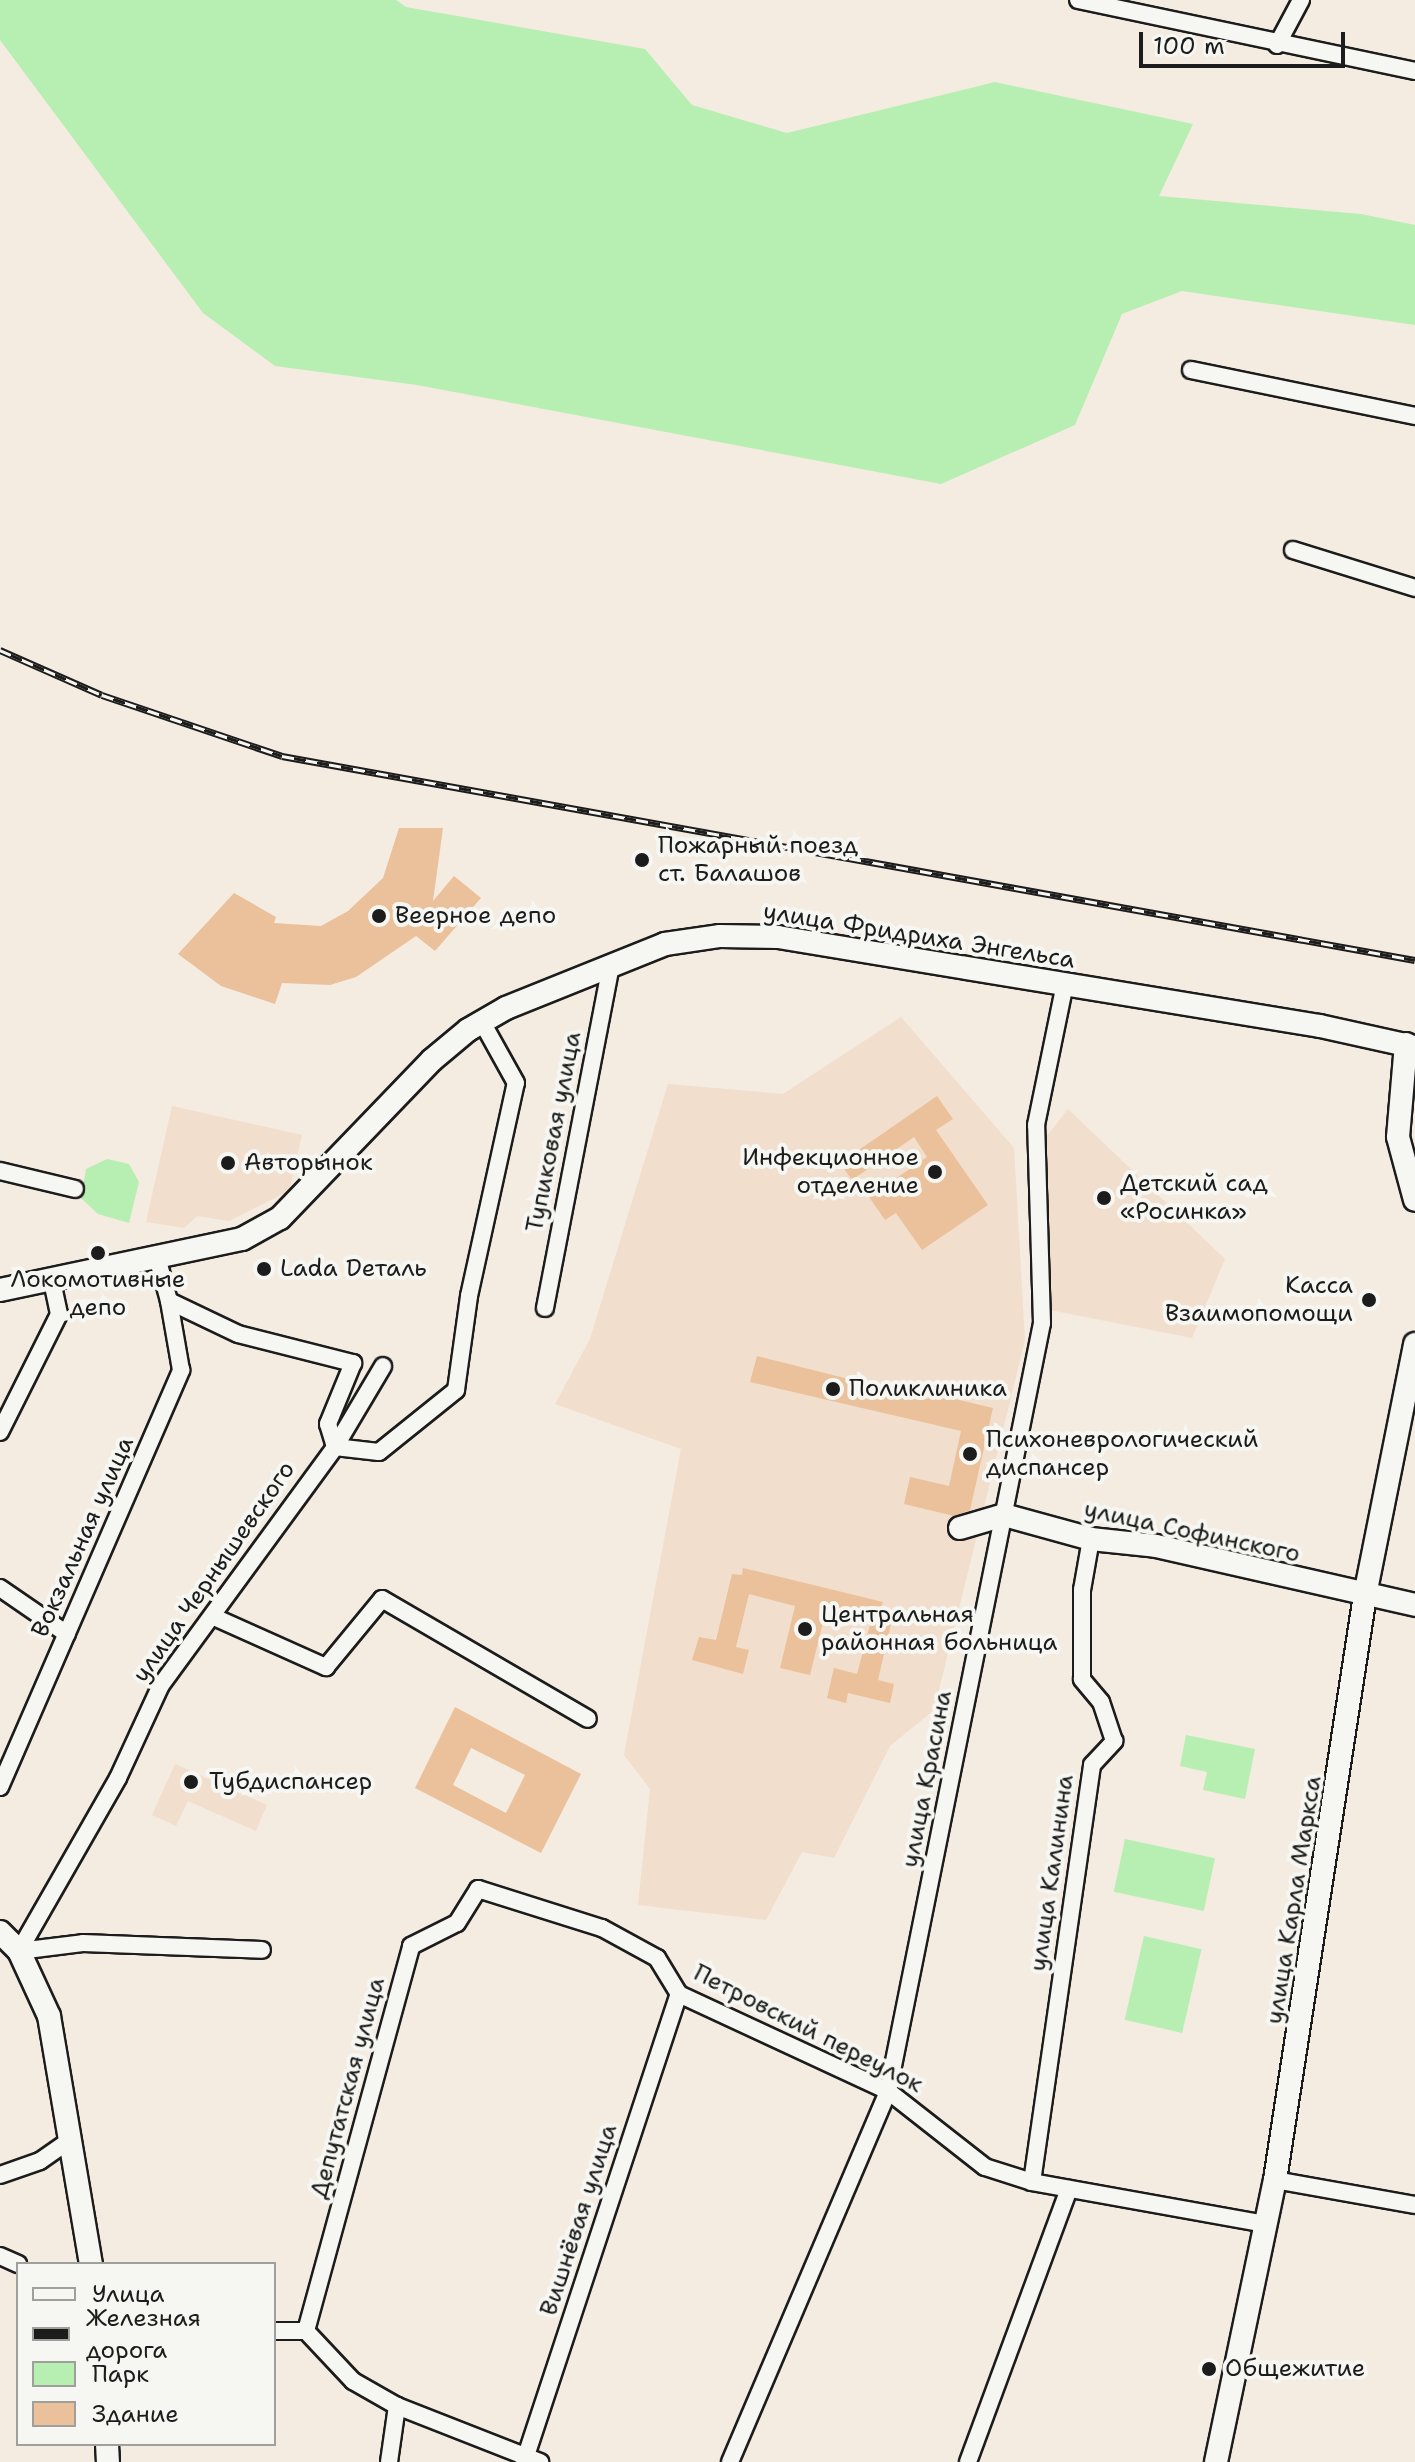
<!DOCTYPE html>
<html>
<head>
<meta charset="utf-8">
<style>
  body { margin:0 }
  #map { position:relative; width:1415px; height:2462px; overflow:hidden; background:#f4ebe1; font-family:"Shantell Sans",sans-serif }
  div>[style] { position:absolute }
  .built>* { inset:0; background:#f1decc }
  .green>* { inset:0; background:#b7efb2; transform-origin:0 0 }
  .building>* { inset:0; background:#ebc19b }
  .roads { filter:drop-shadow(2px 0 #1c1c1c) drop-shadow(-2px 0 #1c1c1c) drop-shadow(0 2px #1c1c1c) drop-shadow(0 -2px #1c1c1c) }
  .street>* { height:16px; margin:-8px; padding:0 8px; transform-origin:8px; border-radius:8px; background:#f6f6f2 }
  .secondary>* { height:22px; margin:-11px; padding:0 11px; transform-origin:11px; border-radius:11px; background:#f6f6f2 }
  .rail>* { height:7px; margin-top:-3.5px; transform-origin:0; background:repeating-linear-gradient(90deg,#f6f6f2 0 12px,#1c1c1c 0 24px); box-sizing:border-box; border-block:2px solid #1c1c1c }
  .dots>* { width:22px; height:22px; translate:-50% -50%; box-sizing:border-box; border:4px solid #f6f6f2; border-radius:50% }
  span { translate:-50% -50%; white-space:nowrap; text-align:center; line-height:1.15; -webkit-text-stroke:8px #f6f6f2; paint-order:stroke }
  .poi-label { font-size:24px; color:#1c1c1c }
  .left { translate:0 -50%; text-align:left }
  .right { translate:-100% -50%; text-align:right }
  .street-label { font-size:24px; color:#1c1c1c }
  .legend { position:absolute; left:16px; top:2262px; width:260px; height:184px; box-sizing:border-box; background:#f6f6f2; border:2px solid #9f9f9c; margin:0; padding:10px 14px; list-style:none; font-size:24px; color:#1c1c1c }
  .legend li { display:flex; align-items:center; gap:16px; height:40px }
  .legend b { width:40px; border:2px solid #9f9f9c }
  .scale { position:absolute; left:1139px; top:32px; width:206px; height:36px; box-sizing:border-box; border:4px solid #1c1c1c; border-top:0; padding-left:10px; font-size:24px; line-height:28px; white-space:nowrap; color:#1c1c1c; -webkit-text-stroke:6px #f6f6f2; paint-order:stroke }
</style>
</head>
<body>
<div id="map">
  <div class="built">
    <i style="clip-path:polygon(901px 1017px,1014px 1148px,1025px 1340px,934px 1710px,890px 1746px,834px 1858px,802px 1852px,766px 1920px,638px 1905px,650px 1789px,624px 1755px,681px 1449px,555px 1404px,590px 1339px,668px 1084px,783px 1094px)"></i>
    <i style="clip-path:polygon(172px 1106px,302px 1135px,289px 1191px,229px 1221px,197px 1216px,184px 1228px,146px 1222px)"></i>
    <i style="clip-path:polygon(1068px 1109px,1225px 1259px,1192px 1338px,1050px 1310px,1046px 1137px)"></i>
    <i style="clip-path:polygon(175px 1764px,267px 1805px,256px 1831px,188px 1801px,176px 1826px,152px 1815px)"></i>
  </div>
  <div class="green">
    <i style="clip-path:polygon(0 0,396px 0,406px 7px,645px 49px,692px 105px,787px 133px,995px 82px,1193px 124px,1159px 196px,1361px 214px,1415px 225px,1415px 325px,1182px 291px,1122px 314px,1075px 425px,941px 484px,417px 385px,275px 366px,203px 313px,0 40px)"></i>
    <i style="clip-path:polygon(107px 1159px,129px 1164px,139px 1182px,129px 1223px,98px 1214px,81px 1198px,86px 1169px)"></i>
    <i style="clip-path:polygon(1186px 1735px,1255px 1749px,1245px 1799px,1203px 1790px,1207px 1772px,1180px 1766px)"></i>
    <i style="left:1125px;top:1839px;width:92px;height:54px;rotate:12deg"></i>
    <i style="left:1144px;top:1936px;width:59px;height:86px;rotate:13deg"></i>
  </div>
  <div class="building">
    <i style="clip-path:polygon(399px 828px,443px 828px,433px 901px,454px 876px,481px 898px,435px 951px,416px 936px,356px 977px,330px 985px,282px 983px,275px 1004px,221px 986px,178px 954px,234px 893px,276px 917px,274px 923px,321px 926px,348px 911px,383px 878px)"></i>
    <i style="clip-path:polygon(937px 1096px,953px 1119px,936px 1130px,988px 1205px,922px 1250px,896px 1213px,885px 1220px,869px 1197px,927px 1157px,914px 1137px,852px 1180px,840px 1163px)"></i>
    <i style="clip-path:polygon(757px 1356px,928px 1399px,930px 1393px,993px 1408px,970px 1510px,954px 1516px,904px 1504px,910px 1477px,949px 1486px,961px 1431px,750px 1382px)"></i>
    <i style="clip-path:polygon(743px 1568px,883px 1602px,881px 1608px,894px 1611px,878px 1680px,894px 1684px,890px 1703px,848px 1693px,846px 1703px,827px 1698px,834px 1668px,857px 1674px,871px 1621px,826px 1610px,810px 1675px,780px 1668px,795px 1606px,749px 1594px,736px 1647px,749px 1650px,743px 1674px,692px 1660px,699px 1637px,716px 1640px,732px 1574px,742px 1575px)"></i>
    <i style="clip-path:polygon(evenodd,455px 1707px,581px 1774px,541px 1853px,415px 1788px,455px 1707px,471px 1748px,525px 1775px,506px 1813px,453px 1785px,471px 1748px)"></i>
  </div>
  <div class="roads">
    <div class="street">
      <i style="left:1078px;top:0;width:344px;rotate:11.9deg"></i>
      <i style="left:1277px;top:45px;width:51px;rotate:-61.9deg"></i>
      <i style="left:1191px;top:370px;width:229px;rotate:11.6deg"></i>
      <i style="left:1293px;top:550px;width:128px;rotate:17.3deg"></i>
      <i style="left:0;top:1171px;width:77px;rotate:13.5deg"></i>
      <i style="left:157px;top:1257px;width:46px;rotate:74.7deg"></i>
      <i style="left:169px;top:1301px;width:76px;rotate:25.6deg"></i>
      <i style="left:238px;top:1334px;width:119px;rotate:14.2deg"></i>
      <i style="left:353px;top:1363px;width:66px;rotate:112.3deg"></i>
      <i style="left:328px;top:1424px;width:24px;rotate:73deg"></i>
      <i style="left:545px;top:1308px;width:350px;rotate:-79.1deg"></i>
      <i style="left:0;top:1432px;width:132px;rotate:-63.4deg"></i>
      <i style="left:59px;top:1314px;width:38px;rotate:-102deg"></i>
      <i style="left:335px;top:1447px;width:44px;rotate:6.5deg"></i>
      <i style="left:379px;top:1452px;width:99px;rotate:-38.8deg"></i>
      <i style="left:456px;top:1390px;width:95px;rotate:-82.1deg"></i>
      <i style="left:469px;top:1296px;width:218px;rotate:-77.6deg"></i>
      <i style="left:516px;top:1083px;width:70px;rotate:-119.1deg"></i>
      <i style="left:0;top:1588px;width:81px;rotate:34.5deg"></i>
      <i style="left:214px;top:1617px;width:123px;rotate:24.1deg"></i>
      <i style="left:326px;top:1667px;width:88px;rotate:-50.5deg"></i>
      <i style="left:382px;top:1599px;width:238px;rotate:30.2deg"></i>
      <i style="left:0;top:1787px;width:455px;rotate:-66.5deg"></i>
      <i style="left:181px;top:1370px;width:70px;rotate:-99.9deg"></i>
      <i style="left:19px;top:1951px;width:199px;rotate:-60.2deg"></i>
      <i style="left:118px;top:1778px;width:102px;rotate:-65.2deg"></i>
      <i style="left:161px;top:1685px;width:295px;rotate:-53.8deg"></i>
      <i style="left:335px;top:1447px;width:94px;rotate:-59.3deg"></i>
      <i style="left:19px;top:1951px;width:64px;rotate:-7.1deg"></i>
      <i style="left:83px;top:1943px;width:179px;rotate:2.2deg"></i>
      <i style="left:0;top:2175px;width:42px;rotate:-19.3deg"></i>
      <i style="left:40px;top:2161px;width:38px;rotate:-35deg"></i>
      <i style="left:1275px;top:2180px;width:142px;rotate:10.1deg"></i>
      <i style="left:1032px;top:2182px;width:421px;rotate:-81.8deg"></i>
      <i style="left:1092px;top:1765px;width:33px;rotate:-47deg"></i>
      <i style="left:1114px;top:1741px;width:41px;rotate:-108.4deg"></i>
      <i style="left:1101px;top:1702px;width:30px;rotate:-130deg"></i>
      <i style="left:1082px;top:1679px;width:89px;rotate:-90deg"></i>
      <i style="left:1082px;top:1590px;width:52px;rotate:-80deg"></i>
      <i style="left:0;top:2256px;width:20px;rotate:24deg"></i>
      <i style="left:274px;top:2331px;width:32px"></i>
      <i style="left:306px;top:2331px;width:69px;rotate:46.8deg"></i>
      <i style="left:353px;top:2381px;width:51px;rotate:29.6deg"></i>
      <i style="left:397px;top:2406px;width:154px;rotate:21.4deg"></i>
      <i style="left:306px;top:2331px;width:399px;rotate:-74.7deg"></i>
      <i style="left:411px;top:1946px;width:51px;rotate:-26.6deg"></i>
      <i style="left:457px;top:1923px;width:40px;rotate:-58deg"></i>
      <i style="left:478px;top:1889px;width:130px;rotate:17.5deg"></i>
      <i style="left:602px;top:1928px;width:63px;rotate:28.6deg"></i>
      <i style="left:657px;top:1958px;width:42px;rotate:58.6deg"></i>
      <i style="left:679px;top:1994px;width:230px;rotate:24.9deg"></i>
      <i style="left:888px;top:2091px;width:123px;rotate:38.1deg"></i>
      <i style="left:985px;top:2167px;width:49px;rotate:17.7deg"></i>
      <i style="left:1032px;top:2182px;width:237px;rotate:10.2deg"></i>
      <i style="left:389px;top:2462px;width:57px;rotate:-81.9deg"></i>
      <i style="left:524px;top:2462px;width:493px;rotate:-71.7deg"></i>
      <i style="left:730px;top:2462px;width:403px;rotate:-66.9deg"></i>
      <i style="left:888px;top:2091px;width:783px;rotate:-78.66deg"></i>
      <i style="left:1042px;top:1323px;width:198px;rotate:-91.7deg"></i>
      <i style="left:1036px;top:1125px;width:144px;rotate:-78.4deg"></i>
      <i style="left:968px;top:2462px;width:291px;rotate:-69.7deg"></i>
    </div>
    <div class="secondary">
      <i style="left:1406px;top:1044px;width:93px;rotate:94.9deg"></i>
      <i style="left:1398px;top:1137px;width:65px;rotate:74.9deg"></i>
      <i style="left:0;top:1290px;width:247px;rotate:-11.9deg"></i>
      <i style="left:242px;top:1239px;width:43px;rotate:-28.9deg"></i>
      <i style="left:280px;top:1218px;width:219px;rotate:-46.1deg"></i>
      <i style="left:432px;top:1060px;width:47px;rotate:-39.8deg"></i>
      <i style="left:468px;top:1030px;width:44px;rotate:-30.1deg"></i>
      <i style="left:506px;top:1008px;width:171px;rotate:-21.9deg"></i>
      <i style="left:665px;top:944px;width:56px;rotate:-8.3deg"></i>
      <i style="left:720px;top:936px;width:58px;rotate:1deg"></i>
      <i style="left:778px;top:937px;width:549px;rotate:9.33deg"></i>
      <i style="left:1320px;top:1026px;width:97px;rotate:12.5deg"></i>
      <i style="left:960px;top:1528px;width:46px;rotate:-16.5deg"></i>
      <i style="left:1004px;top:1515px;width:90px;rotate:15.4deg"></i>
      <i style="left:1091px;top:1539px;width:65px;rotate:6.1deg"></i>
      <i style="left:1156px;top:1546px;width:266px;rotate:12.8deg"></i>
      <i style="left:0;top:1932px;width:27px;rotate:45deg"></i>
      <i style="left:19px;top:1951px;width:72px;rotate:65.2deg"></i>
      <i style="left:49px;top:2016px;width:252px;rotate:80.4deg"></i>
      <i style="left:107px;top:2444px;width:18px;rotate:87deg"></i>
      <i style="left:1216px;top:2462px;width:288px;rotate:-78.2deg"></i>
      <i style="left:1275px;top:2180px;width:592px;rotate:-81.25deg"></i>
      <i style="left:1365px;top:1595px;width:256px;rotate:-78.7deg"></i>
    </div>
  </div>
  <div class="rail">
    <i style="left:0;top:650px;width:111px;rotate:23.8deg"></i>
    <i style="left:102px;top:695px;width:190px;rotate:18.7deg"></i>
    <i style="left:282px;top:756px;width:1151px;rotate:10.21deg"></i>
  </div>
  <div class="dots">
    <i style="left:642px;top:860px;background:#1c1c1c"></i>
    <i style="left:379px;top:916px;background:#1c1c1c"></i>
    <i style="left:228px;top:1163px;background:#1c1c1c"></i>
    <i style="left:935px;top:1172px;background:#1c1c1c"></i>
    <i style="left:1104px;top:1198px;background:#1c1c1c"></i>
    <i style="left:98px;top:1253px;background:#1c1c1c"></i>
    <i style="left:264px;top:1269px;background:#1c1c1c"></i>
    <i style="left:1369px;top:1300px;background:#1c1c1c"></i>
    <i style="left:833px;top:1389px;background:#1c1c1c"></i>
    <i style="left:970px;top:1454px;background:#1c1c1c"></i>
    <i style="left:805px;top:1629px;background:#1c1c1c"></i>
    <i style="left:191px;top:1782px;background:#1c1c1c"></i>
    <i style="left:1209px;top:2369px;background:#1c1c1c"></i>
  </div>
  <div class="poi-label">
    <span class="left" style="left:658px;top:860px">Пожарный поезд<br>ст. Балашов</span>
    <span class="left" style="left:395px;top:916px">Веерное депо</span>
    <span class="right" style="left:919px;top:1172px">Инфекционное<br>отделение</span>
    <span class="left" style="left:244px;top:1163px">Авторынок</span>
    <span class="left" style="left:1120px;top:1198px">Детский сад<br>«Росинка»</span>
    <span class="left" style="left:280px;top:1269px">Lada Dеталь</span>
    <span style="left:98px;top:1294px">Локомотивные<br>депо</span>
    <span class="right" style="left:1353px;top:1300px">Касса<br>Взаимопомощи</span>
    <span class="left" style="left:849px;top:1389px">Поликлиника</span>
    <span class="left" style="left:986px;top:1454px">Психоневрологический<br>диспансер</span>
    <span class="left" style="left:821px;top:1629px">Центральная<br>районная больница</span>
    <span class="left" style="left:209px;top:1782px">Тубдиспансер</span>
    <span class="left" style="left:1225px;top:2369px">Общежитие</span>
  </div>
  <div class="street-label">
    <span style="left:919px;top:936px;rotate:9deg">улица Фридриха Энгельса</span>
    <span style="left:554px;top:1132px;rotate:-79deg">Тупиковая улица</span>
    <span style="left:1192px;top:1532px;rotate:12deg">улица Софинского</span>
    <span style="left:83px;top:1537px;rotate:-66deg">Вокзальная улица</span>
    <span style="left:214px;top:1572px;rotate:-55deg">улица Чернышевского</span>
    <span style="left:927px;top:1779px;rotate:-79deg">улица Красина</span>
    <span style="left:1052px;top:1873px;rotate:-82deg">улица Калинина</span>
    <span style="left:1294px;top:1900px;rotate:-81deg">улица Карла Маркса</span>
    <span style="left:808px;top:2029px;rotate:27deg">Петровский переулок</span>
    <span style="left:348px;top:2088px;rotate:-75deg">Депутатская улица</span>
    <span style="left:579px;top:2220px;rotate:-72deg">Вишнёвая улица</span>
  </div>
  <ul class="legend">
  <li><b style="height:10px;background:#f6f6f2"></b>Улица</li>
  <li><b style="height:10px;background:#1c1c1c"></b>Железная дорога</li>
  <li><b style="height:22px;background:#b7efb2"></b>Парк</li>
  <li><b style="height:22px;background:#ebc19b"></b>Здание</li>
  </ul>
  <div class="scale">100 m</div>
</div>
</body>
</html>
